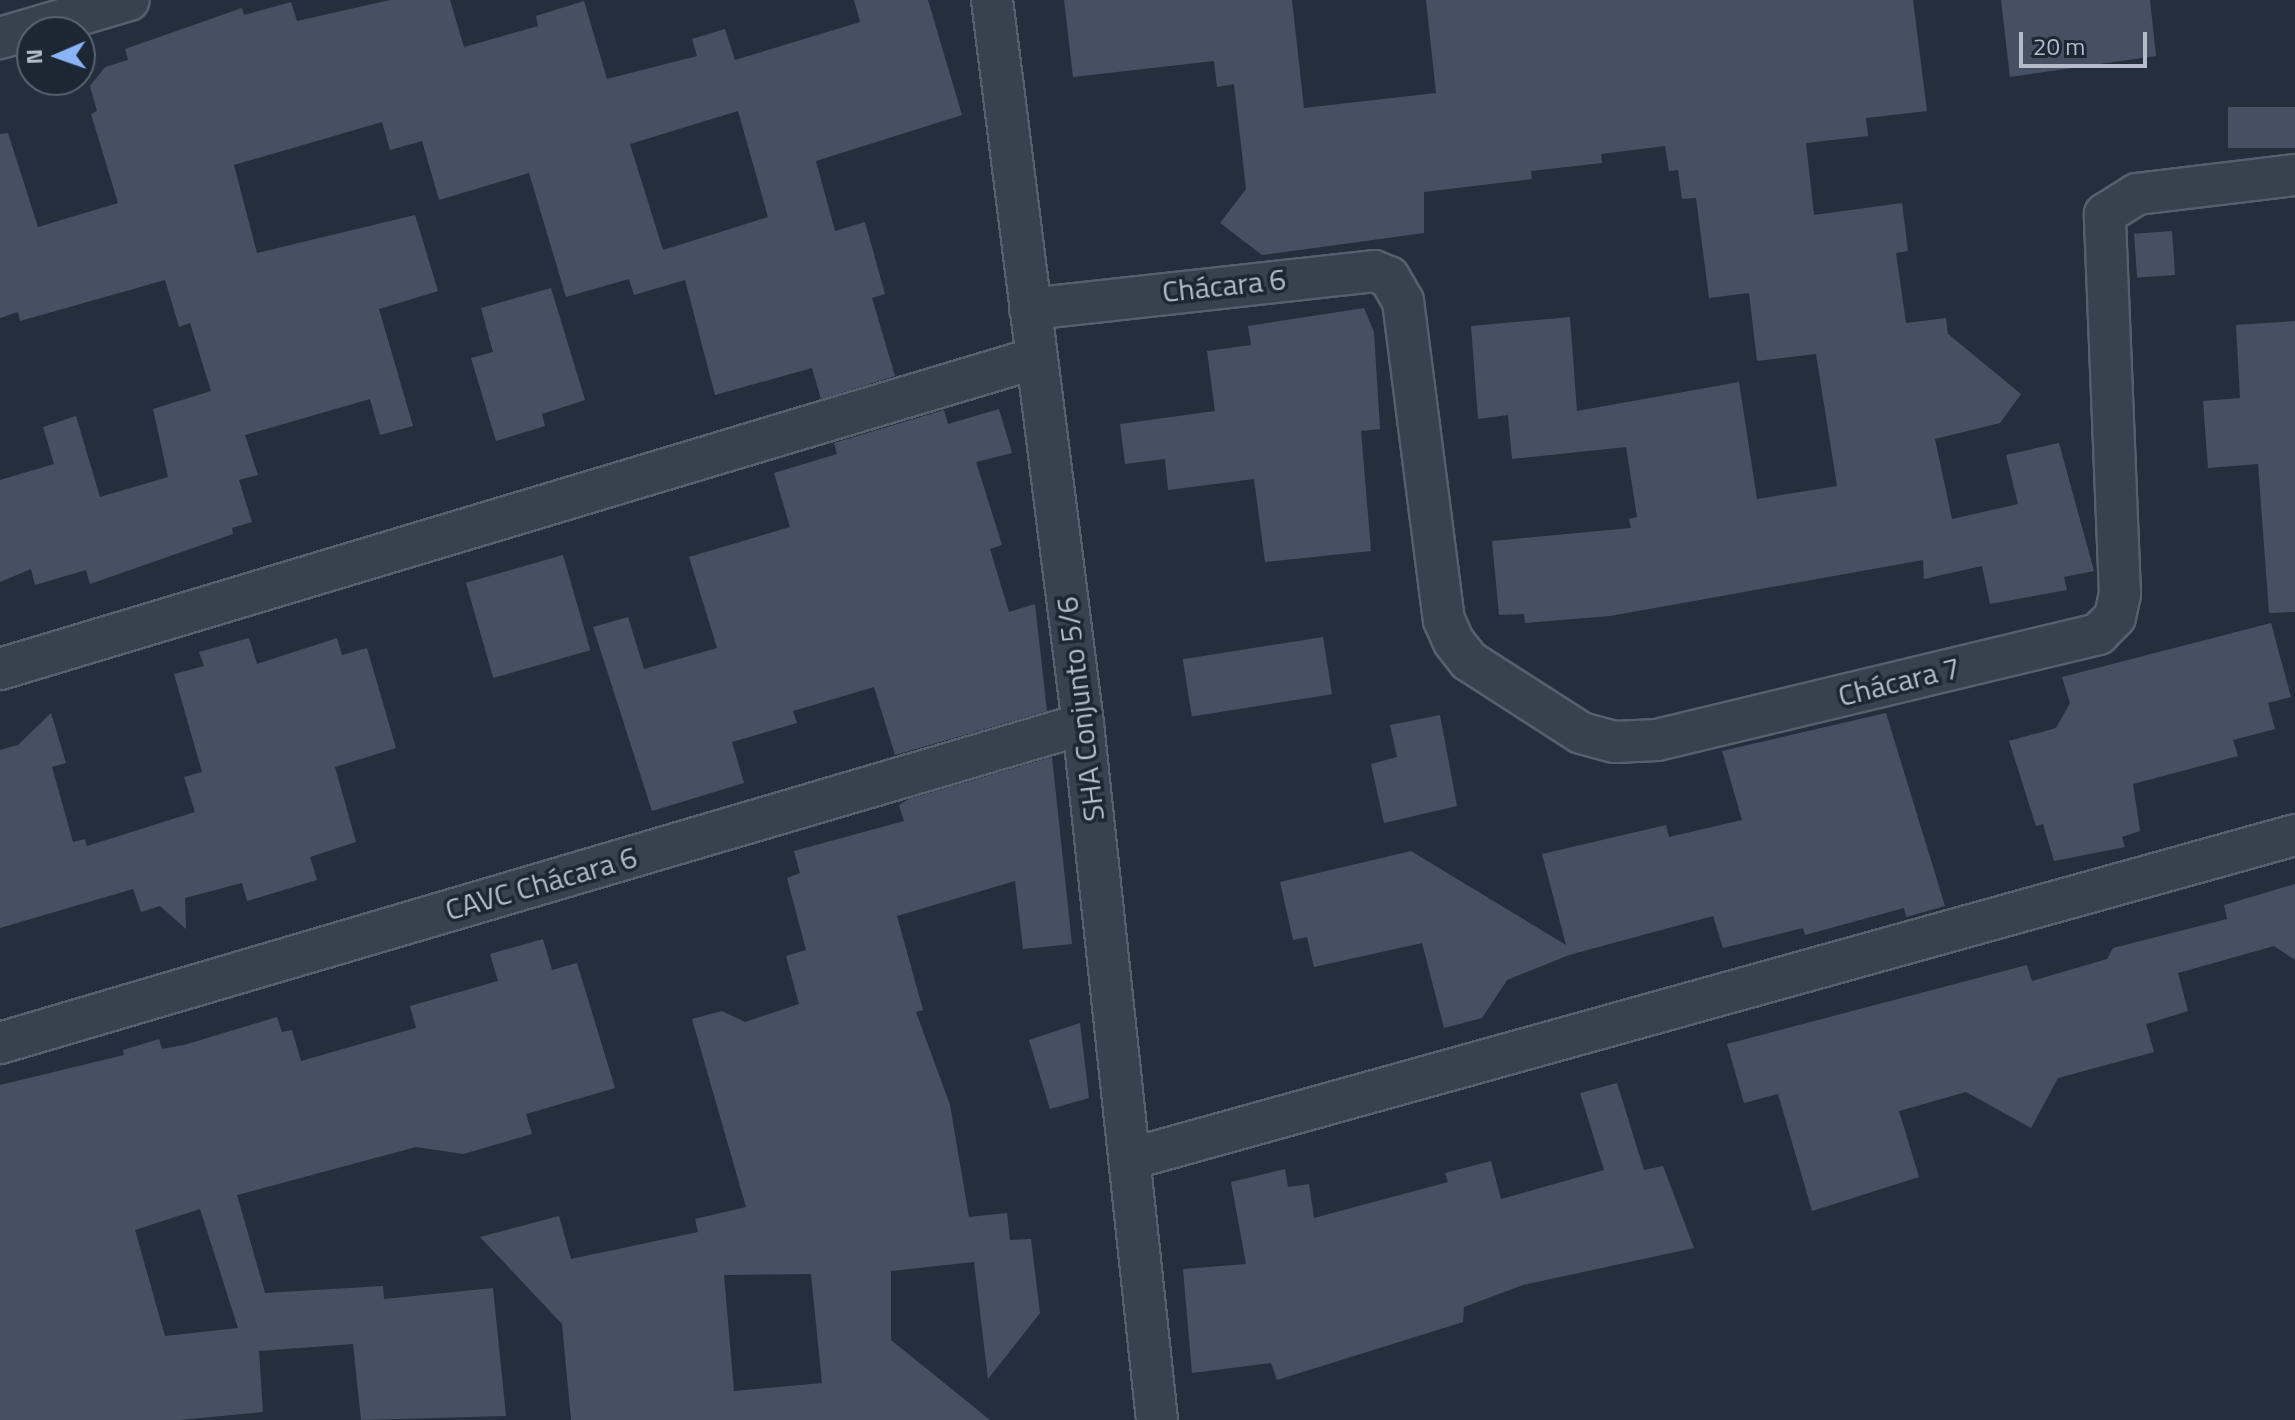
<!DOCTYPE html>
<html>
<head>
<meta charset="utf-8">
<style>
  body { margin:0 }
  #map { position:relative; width:2295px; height:1420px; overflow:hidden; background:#242f3e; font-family:"Titillium Web",sans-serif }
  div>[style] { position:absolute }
  .building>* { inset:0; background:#455162; transform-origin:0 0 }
  .roads { filter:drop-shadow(2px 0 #565f6c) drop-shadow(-2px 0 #565f6c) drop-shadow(0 2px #565f6c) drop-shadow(0 -2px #565f6c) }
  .minor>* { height:40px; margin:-20px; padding:0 20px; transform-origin:20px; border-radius:20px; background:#38414e }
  span { translate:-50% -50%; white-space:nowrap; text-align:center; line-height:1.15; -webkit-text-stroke:7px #1d2633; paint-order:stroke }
  .street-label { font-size:30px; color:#b4bcc9 }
  .north { position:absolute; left:16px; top:16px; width:80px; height:80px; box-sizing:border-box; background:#1d2633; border:2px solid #59626f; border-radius:50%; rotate:268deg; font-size:22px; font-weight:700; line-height:32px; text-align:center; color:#b4bcc9 }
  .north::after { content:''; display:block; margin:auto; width:28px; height:36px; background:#8ab4f8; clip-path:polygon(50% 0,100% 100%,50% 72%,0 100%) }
  .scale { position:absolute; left:2019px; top:32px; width:128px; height:36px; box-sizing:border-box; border:4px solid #b4bcc9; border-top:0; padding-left:10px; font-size:24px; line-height:28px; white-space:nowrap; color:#b4bcc9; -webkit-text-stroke:6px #1d2633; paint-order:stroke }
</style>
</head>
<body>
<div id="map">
  <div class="building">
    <i style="clip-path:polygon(evenodd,390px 0,450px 0,464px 47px,538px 26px,536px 16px,584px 1px,607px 79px,697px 56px,692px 39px,725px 29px,735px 60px,860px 22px,854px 0,928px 0,962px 115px,816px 161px,835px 231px,865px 222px,885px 294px,872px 298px,895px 376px,931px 365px,821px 399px,812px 368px,715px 395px,685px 280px,634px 295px,629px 279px,566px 297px,529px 173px,439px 200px,422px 141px,390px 150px,382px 122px,234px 165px,257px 253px,415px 215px,438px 291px,379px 309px,413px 426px,380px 435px,370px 399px,245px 435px,258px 475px,239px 480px,252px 522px,232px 528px,233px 534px,90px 584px,86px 570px,35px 585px,31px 569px,0 582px,0 480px,54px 464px,43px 427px,76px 416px,100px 497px,168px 477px,153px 409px,211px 391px,190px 323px,179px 327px,165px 280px,20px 321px,18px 312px,0 318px,0 134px,8px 133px,38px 227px,118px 203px,91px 114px,97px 111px,90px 86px,105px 67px,128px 60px,125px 49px,242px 8px,244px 15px,291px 2px,297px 21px,390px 0,738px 111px,768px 217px,663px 250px,630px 144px,738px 111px)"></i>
    <i style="clip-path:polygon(1064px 0,1292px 0,1304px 108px,1436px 93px,1426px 0,1913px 0,1927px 111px,1866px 118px,1868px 136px,1806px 143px,1814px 215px,1902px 203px,1908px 251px,1896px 253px,1906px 323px,1946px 318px,1948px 334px,2021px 394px,2000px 423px,1935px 439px,1952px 519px,2018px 504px,2006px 455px,2059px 443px,2094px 571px,2064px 577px,2067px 590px,1990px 604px,1982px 566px,1924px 579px,1923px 560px,1610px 616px,1525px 623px,1524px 614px,1499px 615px,1492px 541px,1631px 528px,1629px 519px,1637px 517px,1626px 447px,1512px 459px,1508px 415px,1478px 419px,1471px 326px,1570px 317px,1577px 411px,1739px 382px,1757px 499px,1837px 486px,1816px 354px,1757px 361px,1749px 293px,1709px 298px,1696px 198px,1682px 199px,1678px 170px,1669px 171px,1665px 146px,1601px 154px,1602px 163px,1531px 171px,1532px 179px,1424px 192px,1424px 233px,1262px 255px,1220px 223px,1246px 189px,1234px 84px,1217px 87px,1214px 61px,1073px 77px)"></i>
    <i style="clip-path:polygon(2001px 0,2150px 0,2156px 56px,2010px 77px)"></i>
    <i style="left:2295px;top:107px;width:41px;height:67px;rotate:90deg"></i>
    <i style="left:2172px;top:231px;width:44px;height:38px;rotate:86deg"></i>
    <i style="clip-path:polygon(551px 288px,585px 400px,542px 414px,545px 426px,496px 441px,471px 358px,493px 352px,481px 308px)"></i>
    <i style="clip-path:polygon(1364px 308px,1374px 332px,1380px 429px,1361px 431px,1371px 551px,1265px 562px,1254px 479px,1168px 490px,1165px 459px,1125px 464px,1120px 424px,1215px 411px,1207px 351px,1251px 345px,1248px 326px)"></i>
    <i style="clip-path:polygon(2295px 321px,2295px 612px,2269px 613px,2258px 464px,2208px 468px,2203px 401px,2240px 398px,2236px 325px)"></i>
    <i style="clip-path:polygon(999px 409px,1012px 453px,976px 462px,1002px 545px,990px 549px,1009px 612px,1035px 604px,1047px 711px,895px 755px,874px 687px,793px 711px,797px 723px,732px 742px,744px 783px,652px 811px,593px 627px,628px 617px,644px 669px,717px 648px,689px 557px,790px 527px,774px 473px,837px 454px,834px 443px,944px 410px,948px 424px)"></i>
    <i style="left:563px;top:555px;width:99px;height:101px;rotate:74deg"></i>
    <i style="clip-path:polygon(2271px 623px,2291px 697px,2268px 703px,2275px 729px,2233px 740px,2238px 756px,2133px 784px,2140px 831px,2122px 837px,2125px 847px,2054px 861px,2043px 824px,2036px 826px,2009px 741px,2056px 728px,2070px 703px,2062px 677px)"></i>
    <i style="left:1323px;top:637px;width:58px;height:142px;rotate:81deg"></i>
    <i style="clip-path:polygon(249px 638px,257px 664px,337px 638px,342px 655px,367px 648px,396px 748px,335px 767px,356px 842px,310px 857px,317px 880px,247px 901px,242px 883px,185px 898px,186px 929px,160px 906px,141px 912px,133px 889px,0 928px,0 750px,18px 745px,51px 713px,66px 763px,52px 767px,73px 842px,85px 839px,87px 846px,195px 812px,184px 777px,202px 772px,174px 674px,204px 666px,199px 652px)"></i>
    <i style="clip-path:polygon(1886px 713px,1945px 906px,1906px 917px,1904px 908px,1805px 935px,1803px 928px,1723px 948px,1713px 916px,1569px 955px,1507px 980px,1482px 1018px,1444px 1028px,1422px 943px,1314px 967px,1307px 937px,1293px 940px,1280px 882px,1411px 851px,1566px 945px,1542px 854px,1666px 825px,1669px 837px,1742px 820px,1722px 751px)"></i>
    <i style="clip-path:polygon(1440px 715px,1457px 806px,1384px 823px,1371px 764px,1397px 757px,1390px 725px)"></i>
    <i style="clip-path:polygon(evenodd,1052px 757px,1072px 944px,1023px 949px,1015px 881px,897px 916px,923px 1010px,916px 1012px,950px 1105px,969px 1217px,1007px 1213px,1010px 1240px,1031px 1239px,1040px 1313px,988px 1379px,974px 1262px,891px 1271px,891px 1340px,990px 1420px,571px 1420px,562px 1324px,480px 1237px,559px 1216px,571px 1259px,698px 1232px,695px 1219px,746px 1207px,692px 1019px,722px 1011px,745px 1022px,799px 1004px,786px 956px,806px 950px,787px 878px,800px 873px,794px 851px,904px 821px,899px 805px,909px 799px,1052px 757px,811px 1274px,822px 1383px,734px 1391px,724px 1275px,811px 1274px)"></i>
    <i style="clip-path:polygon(2295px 884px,2295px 960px,2274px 946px,2178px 973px,2188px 1011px,2146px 1024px,2154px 1052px,2058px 1078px,2031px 1128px,1966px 1092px,1899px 1111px,1919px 1177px,1812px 1211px,1778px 1094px,1744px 1103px,1727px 1044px,2027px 965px,2032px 981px,2107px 959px,2113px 948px,2227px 919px,2224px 905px)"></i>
    <i style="clip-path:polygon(evenodd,543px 939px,552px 970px,577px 963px,615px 1088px,526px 1114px,532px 1134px,463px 1154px,416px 1147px,237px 1195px,265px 1293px,383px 1286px,384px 1299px,493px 1288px,506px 1416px,361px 1420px,353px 1344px,259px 1351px,263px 1412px,179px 1420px,0 1420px,0 1085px,124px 1055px,123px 1050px,159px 1039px,162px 1049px,184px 1045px,277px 1017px,282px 1032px,292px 1030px,301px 1061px,416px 1028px,410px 1006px,498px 981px,490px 954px,543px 939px,200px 1209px,238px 1328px,165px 1336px,135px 1230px,200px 1209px)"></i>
    <i style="clip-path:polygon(1080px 1023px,1089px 1098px,1050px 1109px,1029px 1040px)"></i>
    <i style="clip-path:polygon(1617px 1083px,1644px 1170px,1663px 1166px,1694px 1248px,1523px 1285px,1464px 1307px,1463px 1322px,1277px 1380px,1271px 1363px,1192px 1373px,1183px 1269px,1246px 1264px,1231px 1182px,1285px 1169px,1288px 1187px,1309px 1184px,1314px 1218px,1448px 1182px,1445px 1173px,1491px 1161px,1501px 1199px,1604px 1170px,1580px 1093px)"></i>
  </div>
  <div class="roads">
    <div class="minor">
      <i style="left:992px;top:0;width:730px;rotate:82.84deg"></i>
      <i style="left:1083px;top:724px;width:700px;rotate:83.93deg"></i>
      <i style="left:0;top:38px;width:134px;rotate:-16.4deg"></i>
      <i style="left:1030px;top:309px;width:346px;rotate:-6.3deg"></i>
      <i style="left:1374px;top:271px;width:16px;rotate:22deg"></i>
      <i style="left:1389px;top:277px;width:28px;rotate:60deg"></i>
      <i style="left:1403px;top:301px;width:322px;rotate:82.7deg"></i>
      <i style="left:1444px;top:620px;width:24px;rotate:66deg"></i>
      <i style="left:1454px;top:642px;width:24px;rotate:52deg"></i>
      <i style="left:1469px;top:661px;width:133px;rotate:32.7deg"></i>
      <i style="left:1581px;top:733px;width:35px;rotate:15deg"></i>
      <i style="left:1615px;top:742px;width:42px;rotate:-2.7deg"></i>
      <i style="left:1657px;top:740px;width:454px;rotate:-13.5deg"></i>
      <i style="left:2098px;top:634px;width:24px;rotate:-45deg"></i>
      <i style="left:2115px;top:617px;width:24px;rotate:-78deg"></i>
      <i style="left:2120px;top:594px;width:380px;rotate:-92.3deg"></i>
      <i style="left:2105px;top:214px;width:38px;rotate:-32deg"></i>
      <i style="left:2137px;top:194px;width:159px;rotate:-6.9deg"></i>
      <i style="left:0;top:669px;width:1082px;rotate:-16.71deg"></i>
      <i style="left:0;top:1043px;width:1129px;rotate:-16.41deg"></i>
      <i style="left:1130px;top:1159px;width:1209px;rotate:-15.54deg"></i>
    </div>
  </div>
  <div class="street-label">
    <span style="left:1224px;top:285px;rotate:-6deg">Chácara 6</span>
    <span style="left:1899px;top:681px;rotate:-14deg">Chácara 7</span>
    <span style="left:1080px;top:709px;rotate:-97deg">SHA Conjunto 5/6</span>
    <span style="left:541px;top:883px;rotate:-16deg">CAVC Chácara 6</span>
  </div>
  <div class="north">N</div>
  <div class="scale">20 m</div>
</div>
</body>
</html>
